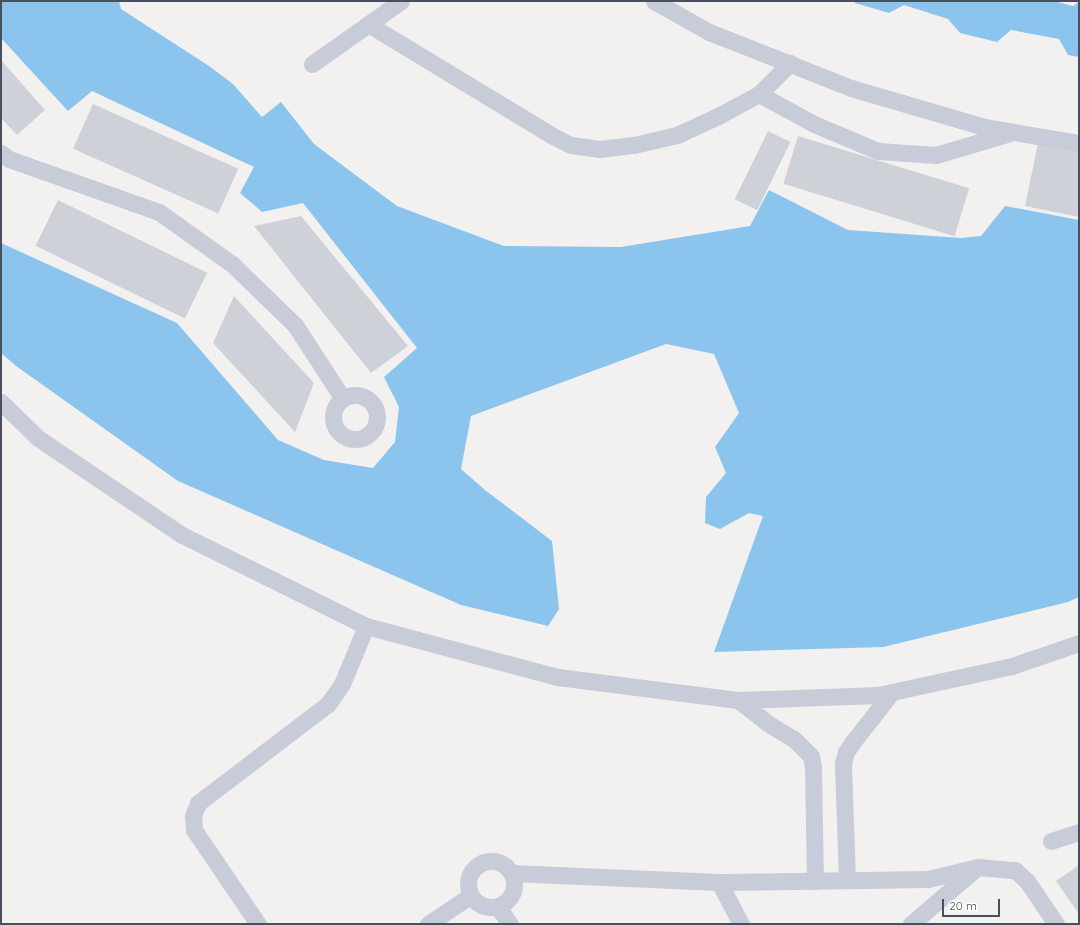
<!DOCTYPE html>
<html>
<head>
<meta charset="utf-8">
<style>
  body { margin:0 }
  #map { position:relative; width:1080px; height:925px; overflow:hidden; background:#f3f1f0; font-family:Quicksand,sans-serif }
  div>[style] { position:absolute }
  .water>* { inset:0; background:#8bc4ed }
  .building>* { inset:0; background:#cfd1d8; transform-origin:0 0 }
  .minor>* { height:17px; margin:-8.5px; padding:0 8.5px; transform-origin:8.5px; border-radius:8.5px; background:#c7ccd8 }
  .minor>.ring { margin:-8.5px; padding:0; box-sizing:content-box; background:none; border:17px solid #c7ccd8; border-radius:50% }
  span { translate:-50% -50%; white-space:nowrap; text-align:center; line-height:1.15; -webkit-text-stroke:4px #fff; paint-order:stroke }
  .frame { position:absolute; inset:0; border:2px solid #484f5e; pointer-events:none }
  .scale { position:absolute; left:942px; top:899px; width:58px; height:18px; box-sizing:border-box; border:2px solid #484f5e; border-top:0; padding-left:5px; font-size:12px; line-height:14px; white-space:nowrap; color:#484f5e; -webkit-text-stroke:3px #fff; paint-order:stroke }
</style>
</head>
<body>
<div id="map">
  <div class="water">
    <i style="clip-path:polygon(1px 1px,119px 1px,121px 9px,209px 66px,233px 84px,262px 117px,281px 102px,314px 144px,397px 206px,504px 246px,621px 247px,750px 226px,769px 190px,848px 230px,961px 238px,981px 236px,1005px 206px,1079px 220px,1079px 597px,1068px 602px,883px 647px,714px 652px,763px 516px,749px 513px,720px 529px,705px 523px,706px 497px,726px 473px,715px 447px,739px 413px,714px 354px,666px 344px,471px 416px,461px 469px,485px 490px,552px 541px,559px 609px,548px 626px,461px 605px,178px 481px,16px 366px,1px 353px,1px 243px,177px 323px,278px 440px,324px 460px,373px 468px,395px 442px,399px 407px,384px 377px,417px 348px,303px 203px,262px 212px,240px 193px,254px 167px,92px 91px,68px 111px,1px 38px)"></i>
    <i style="clip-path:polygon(855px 1px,1054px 1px,1073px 6px,1079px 2px,1079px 57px,1068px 55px,1059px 39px,1011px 30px,997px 42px,960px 33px,948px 19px,904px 5px,889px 13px,855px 3px)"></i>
  </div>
  <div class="building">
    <i style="clip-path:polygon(1px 60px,45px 110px,17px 135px,1px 118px)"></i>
    <i style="left:93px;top:104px;width:159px;height:49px;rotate:24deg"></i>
    <i style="left:768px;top:131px;width:25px;height:76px;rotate:26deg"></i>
    <i style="left:798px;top:136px;width:179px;height:50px;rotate:17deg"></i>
    <i style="clip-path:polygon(1038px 143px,1079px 151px,1079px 217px,1025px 206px)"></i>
    <i style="left:58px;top:200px;width:166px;height:51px;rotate:26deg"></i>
    <i style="clip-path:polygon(301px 216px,408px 346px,371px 373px,254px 226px)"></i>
    <i style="clip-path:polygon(234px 296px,314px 383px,295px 432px,213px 343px)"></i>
    <i style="clip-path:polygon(1079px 865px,1079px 914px,1056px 881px)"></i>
  </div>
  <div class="minor">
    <i style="left:654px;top:1px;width:63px;rotate:29.4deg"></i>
    <i style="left:709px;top:32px;width:153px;rotate:21.5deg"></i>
    <i style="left:851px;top:88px;width:139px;rotate:16.3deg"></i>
    <i style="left:984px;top:127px;width:96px;rotate:9.6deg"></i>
    <i style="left:368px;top:24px;width:214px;rotate:31.2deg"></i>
    <i style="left:551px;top:135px;width:22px;rotate:27deg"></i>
    <i style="left:571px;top:145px;width:29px;rotate:8deg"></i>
    <i style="left:600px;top:149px;width:34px;rotate:-7deg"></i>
    <i style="left:634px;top:145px;width:44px;rotate:-13.1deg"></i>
    <i style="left:677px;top:135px;width:47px;rotate:-24.9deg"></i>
    <i style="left:720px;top:115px;width:44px;rotate:-28.3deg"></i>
    <i style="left:759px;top:94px;width:44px;rotate:-45deg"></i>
    <i style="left:312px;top:64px;width:109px;rotate:-35.3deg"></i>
    <i style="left:759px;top:94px;width:63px;rotate:28.6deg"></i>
    <i style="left:814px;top:124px;width:69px;rotate:22.9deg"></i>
    <i style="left:878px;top:151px;width:58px;rotate:3.9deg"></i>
    <i style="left:936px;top:155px;width:77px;rotate:-16.6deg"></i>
    <i style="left:1px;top:153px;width:10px;rotate:37deg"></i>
    <i style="left:9px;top:159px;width:159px;rotate:19.5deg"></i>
    <i style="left:159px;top:212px;width:90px;rotate:35.5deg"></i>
    <i style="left:232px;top:264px;width:88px;rotate:44.1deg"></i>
    <i style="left:295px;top:325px;width:86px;rotate:56.9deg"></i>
    <i class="ring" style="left:333px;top:395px;width:27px;height:27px"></i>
    <i style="left:1px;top:402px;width:52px;rotate:44.2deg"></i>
    <i style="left:38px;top:438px;width:174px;rotate:34deg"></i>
    <i style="left:182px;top:535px;width:205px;rotate:26.3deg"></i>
    <i style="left:366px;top:626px;width:199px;rotate:14.9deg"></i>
    <i style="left:558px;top:677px;width:181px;rotate:7.3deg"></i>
    <i style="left:738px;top:700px;width:140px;rotate:-2deg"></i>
    <i style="left:878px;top:695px;width:137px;rotate:-12.2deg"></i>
    <i style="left:1012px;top:666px;width:71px;rotate:-18.9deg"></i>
    <i style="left:738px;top:700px;width:37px;rotate:38deg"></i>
    <i style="left:767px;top:723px;width:31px;rotate:31deg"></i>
    <i style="left:794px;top:739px;width:24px;rotate:45deg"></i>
    <i style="left:811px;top:756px;width:11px;rotate:80deg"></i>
    <i style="left:813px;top:767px;width:114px;rotate:89deg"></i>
    <i style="left:1051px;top:841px;width:29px;rotate:-18deg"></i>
    <i class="ring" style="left:468px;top:861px;width:29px;height:29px"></i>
    <i style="left:512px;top:873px;width:207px;rotate:2.5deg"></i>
    <i style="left:719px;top:882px;width:209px;rotate:-0.8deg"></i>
    <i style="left:928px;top:879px;width:51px;rotate:-13.5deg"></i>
    <i style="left:978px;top:867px;width:37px;rotate:5deg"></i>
    <i style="left:1015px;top:870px;width:16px;rotate:43deg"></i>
    <i style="left:1027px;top:881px;width:52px;rotate:56deg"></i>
    <i style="left:847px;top:880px;width:117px;rotate:-92deg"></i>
    <i style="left:843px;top:763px;width:11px;rotate:-75deg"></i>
    <i style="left:846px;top:752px;width:11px;rotate:-56deg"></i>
    <i style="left:852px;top:743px;width:65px;rotate:-51.9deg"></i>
    <i style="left:719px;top:882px;width:47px;rotate:62.4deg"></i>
    <i style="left:498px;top:907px;width:21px;rotate:55deg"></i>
    <i style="left:258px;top:924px;width:114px;rotate:-124.2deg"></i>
    <i style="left:194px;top:830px;width:14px;rotate:-94deg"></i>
    <i style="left:193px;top:816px;width:14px;rotate:-69deg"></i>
    <i style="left:198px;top:803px;width:163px;rotate:-37.3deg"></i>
    <i style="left:328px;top:704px;width:24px;rotate:-55deg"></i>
    <i style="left:342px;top:684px;width:63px;rotate:-67.5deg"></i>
    <i style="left:428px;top:924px;width:50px;rotate:-33.7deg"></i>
    <i style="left:911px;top:924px;width:83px;rotate:-40.6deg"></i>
  </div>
  <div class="frame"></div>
  <div class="scale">20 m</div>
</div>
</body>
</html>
